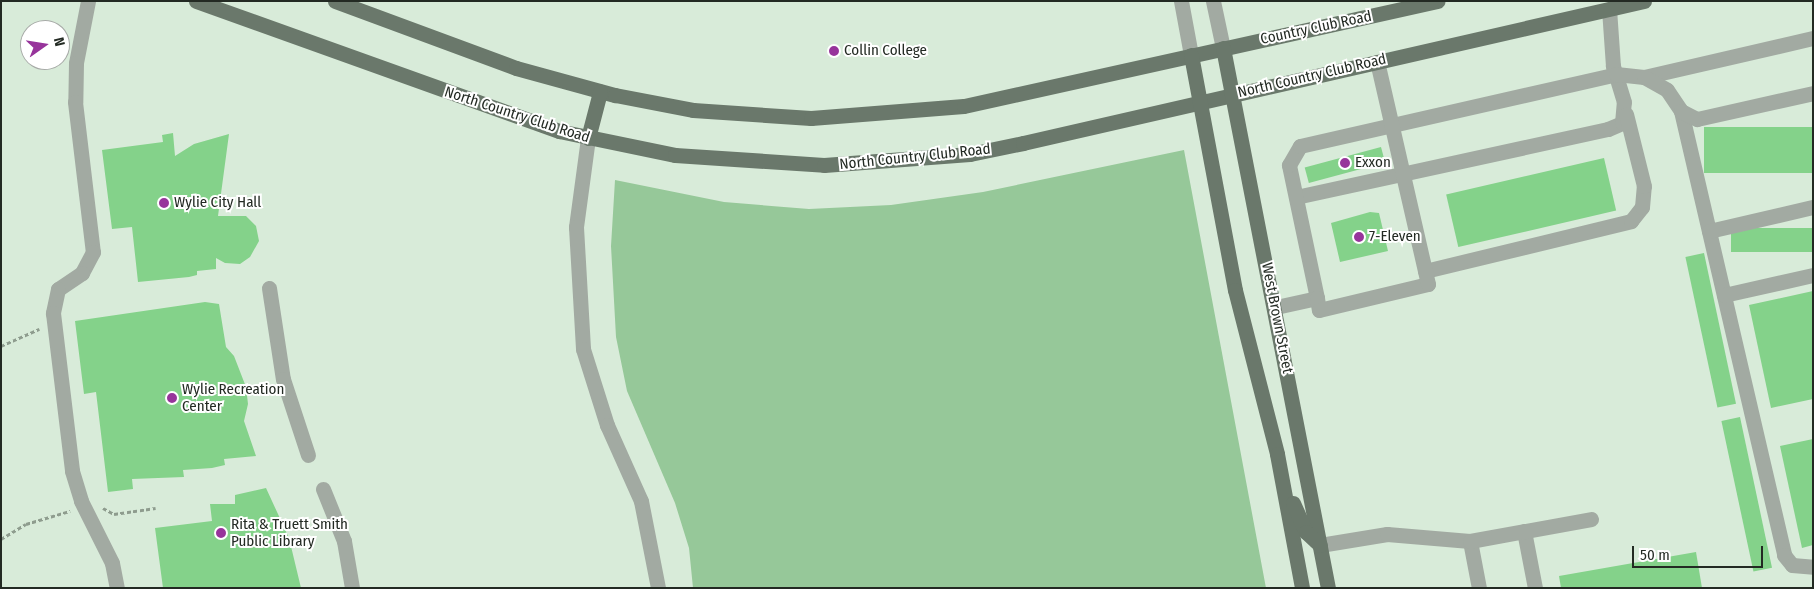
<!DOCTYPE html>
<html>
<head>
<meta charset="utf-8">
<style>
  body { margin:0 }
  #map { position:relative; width:1814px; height:589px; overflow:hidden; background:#d8ebd9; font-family:"Fira Sans Condensed",sans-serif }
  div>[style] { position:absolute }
  .green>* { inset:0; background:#96c899 }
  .building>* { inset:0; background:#84d28a; transform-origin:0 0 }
  .path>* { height:3px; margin-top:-1.5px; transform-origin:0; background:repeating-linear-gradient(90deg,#8e9c8e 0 4px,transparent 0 6.5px) }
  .minor>* { height:15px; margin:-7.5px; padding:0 7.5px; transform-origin:7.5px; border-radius:7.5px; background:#a2aaa2 }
  .major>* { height:15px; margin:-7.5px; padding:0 7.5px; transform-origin:7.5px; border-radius:7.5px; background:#6a786b }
  .dots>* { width:14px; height:14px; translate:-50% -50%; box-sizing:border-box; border:2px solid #fff; border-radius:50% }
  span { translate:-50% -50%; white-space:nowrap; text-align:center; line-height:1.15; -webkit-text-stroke:4px #fff; paint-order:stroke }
  .street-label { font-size:15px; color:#232a23 }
  .poi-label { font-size:15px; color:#232a23 }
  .left { translate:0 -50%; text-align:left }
  .frame { position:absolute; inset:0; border:2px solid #232a23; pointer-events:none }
  .north { position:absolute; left:20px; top:20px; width:50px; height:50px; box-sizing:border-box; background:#fff; border:1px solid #a7aaa7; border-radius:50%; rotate:77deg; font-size:14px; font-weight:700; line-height:20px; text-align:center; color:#232a23 }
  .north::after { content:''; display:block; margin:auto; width:18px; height:22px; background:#97349b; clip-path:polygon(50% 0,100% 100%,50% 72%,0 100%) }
  .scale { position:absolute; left:1632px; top:546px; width:131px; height:22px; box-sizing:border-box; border:2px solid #232a23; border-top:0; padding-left:6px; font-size:15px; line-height:18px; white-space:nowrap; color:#232a23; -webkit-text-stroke:4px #fff; paint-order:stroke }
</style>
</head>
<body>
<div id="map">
  <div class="green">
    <i style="clip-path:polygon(1184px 150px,1266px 588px,693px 588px,689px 548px,675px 503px,627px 391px,616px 337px,611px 246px,615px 180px,724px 202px,809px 209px,891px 205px,983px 192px)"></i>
  </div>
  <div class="building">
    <i style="left:1813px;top:127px;width:46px;height:109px;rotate:90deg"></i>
    <i style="clip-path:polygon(173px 133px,175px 156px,194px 144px,229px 134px,218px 216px,246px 216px,256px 226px,259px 241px,250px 257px,240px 264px,225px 263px,216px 258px,216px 269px,197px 271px,197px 275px,189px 277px,138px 282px,132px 227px,112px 229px,102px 150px,163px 142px,162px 135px)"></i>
    <i style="left:1381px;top:147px;width:16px;height:79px;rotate:75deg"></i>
    <i style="left:1604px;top:158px;width:54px;height:162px;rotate:77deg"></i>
    <i style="clip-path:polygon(1370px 212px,1379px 213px,1388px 251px,1340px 262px,1331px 223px)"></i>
    <i style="left:1813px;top:228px;width:24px;height:82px;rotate:90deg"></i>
    <i style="left:1704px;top:253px;width:154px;height:19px;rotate:78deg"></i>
    <i style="clip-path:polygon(1813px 291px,1813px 399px,1771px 408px,1749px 305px)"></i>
    <i style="clip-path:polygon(205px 302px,219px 304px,226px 347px,234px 356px,246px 387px,248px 404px,244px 421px,256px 456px,224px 459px,225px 465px,212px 468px,183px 470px,184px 477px,132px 479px,133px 489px,108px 492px,96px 392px,84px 394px,75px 321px)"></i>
    <i style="left:1740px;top:417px;width:154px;height:19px;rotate:78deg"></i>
    <i style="clip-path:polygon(1813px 439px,1813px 545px,1802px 548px,1780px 446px)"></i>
    <i style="clip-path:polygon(266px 488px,289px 538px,301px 588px,163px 588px,155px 528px,212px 521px,210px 504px,235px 504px,235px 495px)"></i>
    <i style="clip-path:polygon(1696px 552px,1702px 588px,1561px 588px,1559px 576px)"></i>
  </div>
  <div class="path">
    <i style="left:1px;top:346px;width:42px;rotate:-24.1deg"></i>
    <i style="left:103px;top:508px;width:13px;rotate:29deg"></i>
    <i style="left:114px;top:514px;width:42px;rotate:-8.1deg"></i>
    <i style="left:1px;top:539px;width:29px;rotate:-31deg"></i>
    <i style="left:26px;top:524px;width:46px;rotate:-16.5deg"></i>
  </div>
  <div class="minor">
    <i style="left:88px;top:1px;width:63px;rotate:101deg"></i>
    <i style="left:76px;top:63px;width:39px;rotate:91deg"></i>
    <i style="left:75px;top:102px;width:151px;rotate:83.2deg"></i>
    <i style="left:93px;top:252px;width:24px;rotate:118deg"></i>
    <i style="left:82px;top:273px;width:29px;rotate:146deg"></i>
    <i style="left:58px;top:289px;width:25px;rotate:102deg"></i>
    <i style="left:53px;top:313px;width:159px;rotate:83.1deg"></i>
    <i style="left:72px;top:471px;width:31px;rotate:73deg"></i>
    <i style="left:81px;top:501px;width:69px;rotate:63.4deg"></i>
    <i style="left:112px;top:563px;width:25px;rotate:79deg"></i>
    <i style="left:1181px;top:1px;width:55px;rotate:79.5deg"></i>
    <i style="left:1213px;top:1px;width:48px;rotate:78deg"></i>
    <i style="left:1644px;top:77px;width:173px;rotate:-13deg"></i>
    <i style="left:1681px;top:111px;width:456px;rotate:76.9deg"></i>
    <i style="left:1784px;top:555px;width:13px;rotate:51deg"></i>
    <i style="left:1792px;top:565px;width:21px;rotate:5deg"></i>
    <i style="left:588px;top:138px;width:90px;rotate:97.7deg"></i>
    <i style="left:576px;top:227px;width:122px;rotate:86.7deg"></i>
    <i style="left:583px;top:349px;width:80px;rotate:72.5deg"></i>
    <i style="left:607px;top:425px;width:83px;rotate:65.9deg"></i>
    <i style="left:641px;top:501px;width:89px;rotate:78.9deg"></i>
    <i style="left:1296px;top:197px;width:319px;rotate:-12.3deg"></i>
    <i style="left:1608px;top:129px;width:15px;rotate:-23deg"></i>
    <i style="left:1622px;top:123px;width:21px;rotate:-85deg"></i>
    <i style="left:1624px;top:102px;width:38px;rotate:-107deg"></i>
    <i style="left:1613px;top:66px;width:57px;rotate:-94deg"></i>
    <i style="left:1709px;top:231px;width:107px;rotate:-13deg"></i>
    <i style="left:1425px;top:271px;width:212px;rotate:-13.6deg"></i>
    <i style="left:1631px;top:221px;width:18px;rotate:-52deg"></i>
    <i style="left:1642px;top:207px;width:21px;rotate:-85deg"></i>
    <i style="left:1644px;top:186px;width:74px;rotate:-104deg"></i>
    <i style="left:269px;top:288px;width:92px;rotate:81.3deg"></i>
    <i style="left:283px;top:379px;width:80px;rotate:71.8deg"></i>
    <i style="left:1724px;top:295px;width:91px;rotate:-12.7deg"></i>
    <i style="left:1317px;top:298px;width:136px;rotate:-101.9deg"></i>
    <i style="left:1289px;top:165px;width:22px;rotate:-60deg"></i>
    <i style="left:1300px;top:146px;width:324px;rotate:-12.8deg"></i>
    <i style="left:1616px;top:74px;width:28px;rotate:6deg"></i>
    <i style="left:1644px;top:77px;width:26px;rotate:29deg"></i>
    <i style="left:1667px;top:90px;width:25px;rotate:56deg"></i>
    <i style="left:1681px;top:111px;width:18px;rotate:27deg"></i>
    <i style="left:1697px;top:119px;width:119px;rotate:-12.6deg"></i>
    <i style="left:1276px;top:307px;width:42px;rotate:-12.4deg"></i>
    <i style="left:1317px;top:298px;width:12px;rotate:81deg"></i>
    <i style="left:1319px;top:310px;width:112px;rotate:-13.4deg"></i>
    <i style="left:1428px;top:284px;width:228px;rotate:-102.9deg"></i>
    <i style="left:323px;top:489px;width:56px;rotate:68deg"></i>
    <i style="left:344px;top:541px;width:48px;rotate:80.3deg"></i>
    <i style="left:1524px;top:531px;width:58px;rotate:79.1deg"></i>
    <i style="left:1470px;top:541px;width:48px;rotate:79.2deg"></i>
    <i style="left:1320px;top:545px;width:68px;rotate:-9.3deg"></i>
    <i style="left:1387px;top:534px;width:83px;rotate:4.8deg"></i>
    <i style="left:1470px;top:541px;width:123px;rotate:-10.3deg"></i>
  </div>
  <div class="major">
    <i style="left:196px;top:1px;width:386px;rotate:19.7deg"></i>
    <i style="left:559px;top:131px;width:118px;rotate:11.7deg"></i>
    <i style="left:675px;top:155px;width:149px;rotate:3.8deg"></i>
    <i style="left:824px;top:165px;width:146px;rotate:-4.3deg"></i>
    <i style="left:970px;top:154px;width:54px;rotate:-11.7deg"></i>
    <i style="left:1023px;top:143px;width:637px;rotate:-12.88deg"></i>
    <i style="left:335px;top:1px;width:193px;rotate:20.3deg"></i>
    <i style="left:516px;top:68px;width:103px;rotate:15.3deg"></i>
    <i style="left:615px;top:95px;width:79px;rotate:10.9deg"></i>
    <i style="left:693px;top:110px;width:118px;rotate:3.9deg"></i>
    <i style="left:811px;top:118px;width:153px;rotate:-4.5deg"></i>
    <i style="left:964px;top:106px;width:485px;rotate:-12.5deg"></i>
    <i style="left:1223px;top:48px;width:550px;rotate:79deg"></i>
    <i style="left:1191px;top:55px;width:239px;rotate:79.4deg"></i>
    <i style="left:1235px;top:290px;width:169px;rotate:75.6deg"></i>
    <i style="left:1277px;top:454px;width:136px;rotate:79.4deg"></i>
    <i style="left:588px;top:138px;width:48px;rotate:-75.4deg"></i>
    <i style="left:1293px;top:503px;width:32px;rotate:66deg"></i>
    <i style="left:1306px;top:532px;width:19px;rotate:43deg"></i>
  </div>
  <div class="dots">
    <i style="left:834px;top:51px;background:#97349b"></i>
    <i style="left:1345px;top:163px;background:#97349b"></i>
    <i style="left:164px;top:203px;background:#97349b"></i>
    <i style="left:1359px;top:237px;background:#97349b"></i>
    <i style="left:172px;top:398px;background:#97349b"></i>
    <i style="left:221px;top:533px;background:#97349b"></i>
  </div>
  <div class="street-label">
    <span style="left:1316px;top:28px;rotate:-12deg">Country Club Road</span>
    <span style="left:1312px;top:76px;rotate:-13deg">North Country Club Road</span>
    <span style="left:517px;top:115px;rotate:18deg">North Country Club Road</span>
    <span style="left:915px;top:157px;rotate:-6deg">North Country Club Road</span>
    <span style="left:1277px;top:318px;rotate:79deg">West Brown Street</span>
  </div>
  <div class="poi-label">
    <span class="left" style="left:844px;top:51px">Collin College</span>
    <span class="left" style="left:1355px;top:163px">Exxon</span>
    <span class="left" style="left:174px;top:203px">Wylie City Hall</span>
    <span class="left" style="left:1369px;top:237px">7-Eleven</span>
    <span class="left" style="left:182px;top:398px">Wylie Recreation<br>Center</span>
    <span class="left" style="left:231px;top:533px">Rita &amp; Truett Smith<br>Public Library</span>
  </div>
  <div class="frame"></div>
  <div class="north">N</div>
  <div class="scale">50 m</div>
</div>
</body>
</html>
